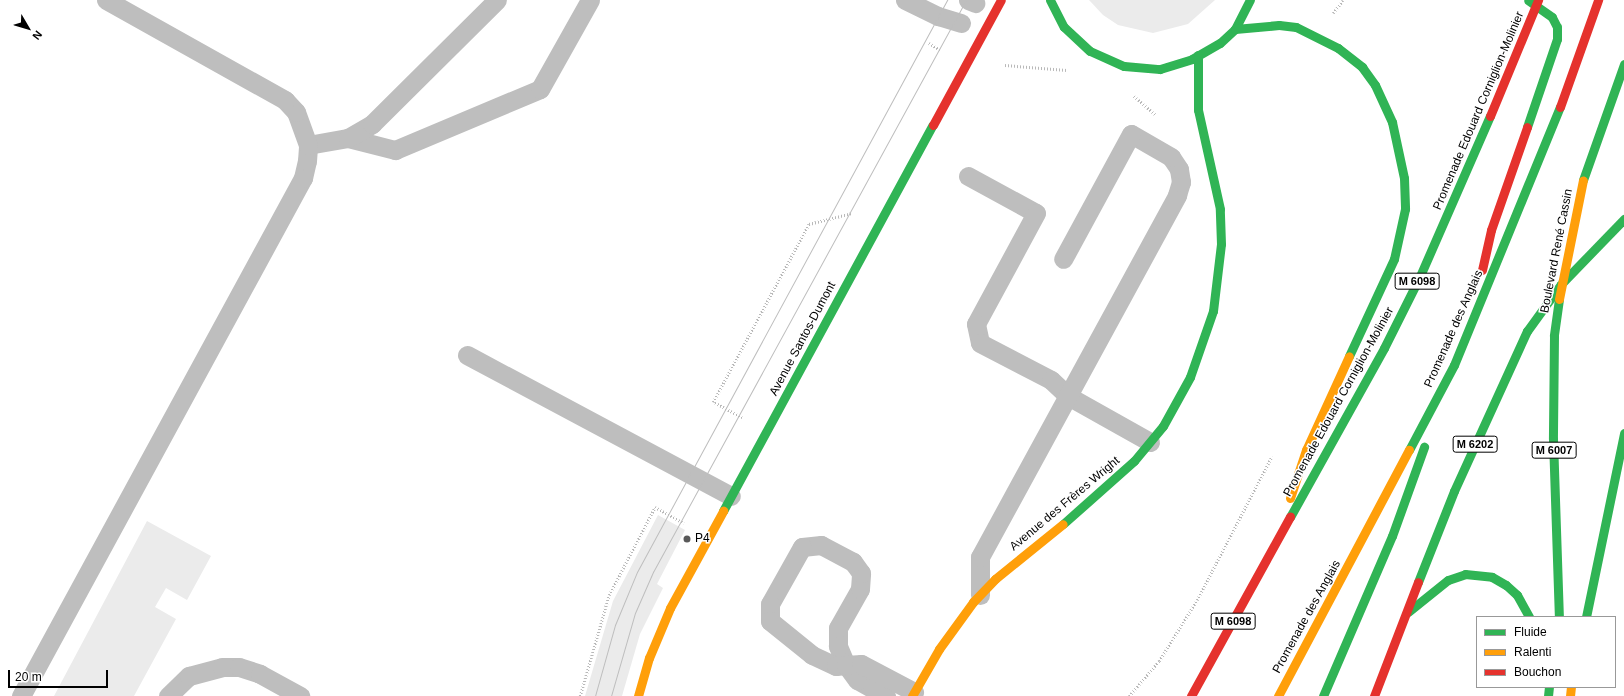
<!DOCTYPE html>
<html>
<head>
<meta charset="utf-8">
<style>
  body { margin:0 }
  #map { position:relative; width:1624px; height:696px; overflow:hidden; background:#fff; font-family:Arial,sans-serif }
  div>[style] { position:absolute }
  .green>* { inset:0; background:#ebebeb }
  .path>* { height:2.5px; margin-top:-1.25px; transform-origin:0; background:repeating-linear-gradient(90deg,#b9b9b9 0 1px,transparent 0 3px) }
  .lane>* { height:19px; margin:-9.5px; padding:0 9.5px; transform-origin:9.5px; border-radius:9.5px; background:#bebebe }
  .fast>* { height:9px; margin:-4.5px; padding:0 4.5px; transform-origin:4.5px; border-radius:4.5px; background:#30b455 }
  .slow>* { height:9px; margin:-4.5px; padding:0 4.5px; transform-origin:4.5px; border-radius:4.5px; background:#ff9f0a }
  .jam>* { height:9px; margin:-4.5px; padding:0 4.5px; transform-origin:4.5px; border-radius:4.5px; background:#e5322d }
  .tram>* { height:1px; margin:-0.5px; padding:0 0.5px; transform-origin:0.5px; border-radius:0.5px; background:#bebebe }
  .dots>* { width:11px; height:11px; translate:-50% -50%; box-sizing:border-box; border:2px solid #fff; border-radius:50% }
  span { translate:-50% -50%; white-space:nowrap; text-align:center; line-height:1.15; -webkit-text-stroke:3px #fff; paint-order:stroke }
  .shield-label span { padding:1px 3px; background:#fff; border:1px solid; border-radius:3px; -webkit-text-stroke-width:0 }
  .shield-label { font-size:11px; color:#000; font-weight:700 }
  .street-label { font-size:12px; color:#000 }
  .poi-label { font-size:12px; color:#000 }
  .left { translate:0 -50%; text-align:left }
  .legend { position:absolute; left:1476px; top:616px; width:140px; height:72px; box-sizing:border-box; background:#fff; border:1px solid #999; margin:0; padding:5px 7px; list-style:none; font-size:12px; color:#000 }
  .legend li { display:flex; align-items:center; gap:8px; height:20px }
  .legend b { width:20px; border:1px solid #999 }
  .north { position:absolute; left:8px; top:8px; width:40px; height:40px; -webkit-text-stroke:3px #fff; paint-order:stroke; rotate:128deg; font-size:11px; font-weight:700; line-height:16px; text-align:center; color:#000 }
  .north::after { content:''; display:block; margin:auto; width:14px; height:18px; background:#000; clip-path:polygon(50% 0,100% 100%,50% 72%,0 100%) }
  .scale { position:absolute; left:8px; top:670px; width:100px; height:18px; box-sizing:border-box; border:2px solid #000; border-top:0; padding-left:5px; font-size:12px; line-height:14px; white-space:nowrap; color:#000; -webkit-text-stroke:3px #fff; paint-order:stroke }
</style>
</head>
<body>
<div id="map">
  <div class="green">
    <i style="clip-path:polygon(1089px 0,1215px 0,1188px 24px,1153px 33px,1118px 25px,1103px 15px)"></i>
    <i style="clip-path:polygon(658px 515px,685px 530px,657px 584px,663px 588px,640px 634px,622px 696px,585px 696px,613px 601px)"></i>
    <i style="clip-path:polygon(147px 521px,211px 556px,187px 600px,166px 588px,155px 607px,176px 619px,134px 696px,54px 696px)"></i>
  </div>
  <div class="path">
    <i style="left:1333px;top:13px;width:16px;rotate:-52deg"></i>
    <i style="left:929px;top:43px;width:13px;rotate:32deg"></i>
    <i style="left:1005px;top:65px;width:62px;rotate:4.6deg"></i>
    <i style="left:1134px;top:96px;width:29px;rotate:41deg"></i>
    <i style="left:742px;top:418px;width:33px;rotate:-151deg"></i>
    <i style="left:713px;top:402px;width:202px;rotate:-61.7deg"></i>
    <i style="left:809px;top:224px;width:44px;rotate:-14.3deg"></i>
    <i style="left:580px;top:696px;width:105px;rotate:-74deg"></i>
    <i style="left:609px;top:595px;width:99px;rotate:-62.4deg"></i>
    <i style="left:655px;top:507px;width:33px;rotate:29deg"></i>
    <i style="left:1129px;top:696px;width:46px;rotate:-49.4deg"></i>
    <i style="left:1159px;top:661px;width:72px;rotate:-58.1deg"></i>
    <i style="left:1197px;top:600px;width:162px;rotate:-62.5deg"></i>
  </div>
  <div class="lane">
    <i style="left:905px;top:0;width:37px;rotate:26deg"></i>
    <i style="left:938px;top:16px;width:24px;rotate:17deg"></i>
    <i style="left:968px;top:0;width:8px;rotate:23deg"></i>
    <i style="left:348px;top:138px;width:49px;rotate:14.3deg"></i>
    <i style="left:395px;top:150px;width:157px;rotate:-22.8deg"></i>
    <i style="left:540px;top:89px;width:102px;rotate:-60.7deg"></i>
    <i style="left:308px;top:145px;width:41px;rotate:-9.9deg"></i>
    <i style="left:348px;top:138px;width:28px;rotate:-30deg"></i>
    <i style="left:372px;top:124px;width:176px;rotate:-44.8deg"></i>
    <i style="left:968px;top:176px;width:77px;rotate:28.6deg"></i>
    <i style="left:1036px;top:213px;width:126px;rotate:118.4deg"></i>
    <i style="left:976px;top:324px;width:19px;rotate:78deg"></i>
    <i style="left:980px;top:343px;width:80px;rotate:27.5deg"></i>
    <i style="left:1051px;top:380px;width:23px;rotate:43deg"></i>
    <i style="left:1068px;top:396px;width:94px;rotate:29.3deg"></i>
    <i style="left:467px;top:355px;width:299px;rotate:28.1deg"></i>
    <i style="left:980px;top:595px;width:38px;rotate:-90deg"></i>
    <i style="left:980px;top:557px;width:412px;rotate:-61.4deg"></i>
    <i style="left:1177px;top:195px;width:14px;rotate:-73deg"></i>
    <i style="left:1181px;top:182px;width:13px;rotate:-99deg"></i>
    <i style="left:1179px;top:169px;width:14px;rotate:-124deg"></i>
    <i style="left:1171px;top:157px;width:46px;rotate:-150.1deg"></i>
    <i style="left:1131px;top:134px;width:142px;rotate:118.5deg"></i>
    <i style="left:21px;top:696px;width:590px;rotate:-61.44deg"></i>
    <i style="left:303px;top:178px;width:17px;rotate:-77deg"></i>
    <i style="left:307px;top:161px;width:16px;rotate:-86deg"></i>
    <i style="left:308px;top:145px;width:35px;rotate:-110deg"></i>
    <i style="left:296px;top:112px;width:16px;rotate:-133deg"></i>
    <i style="left:285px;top:100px;width:205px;rotate:-150.8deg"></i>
    <i style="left:168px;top:696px;width:29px;rotate:-44deg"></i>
    <i style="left:189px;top:676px;width:34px;rotate:-15deg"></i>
    <i style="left:222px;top:667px;width:17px"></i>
    <i style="left:239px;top:667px;width:22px;rotate:18deg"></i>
    <i style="left:260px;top:674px;width:46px;rotate:28.8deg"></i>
    <i style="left:886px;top:696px;width:33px;rotate:-151deg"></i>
    <i style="left:857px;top:680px;width:19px;rotate:-126deg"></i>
    <i style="left:846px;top:665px;width:21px;rotate:-113deg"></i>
    <i style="left:838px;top:646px;width:18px;rotate:-90deg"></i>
    <i style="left:838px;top:628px;width:45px;rotate:-60.6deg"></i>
    <i style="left:860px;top:589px;width:16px;rotate:-86deg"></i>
    <i style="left:861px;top:573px;width:14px;rotate:-126deg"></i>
    <i style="left:853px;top:562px;width:36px;rotate:-152deg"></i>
    <i style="left:821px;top:545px;width:19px;rotate:174deg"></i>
    <i style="left:802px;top:547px;width:65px;rotate:119.3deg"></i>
    <i style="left:770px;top:604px;width:17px;rotate:90deg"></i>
    <i style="left:770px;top:621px;width:54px;rotate:39deg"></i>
    <i style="left:812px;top:655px;width:26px;rotate:25deg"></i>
    <i style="left:836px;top:666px;width:10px;rotate:-6deg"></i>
    <i style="left:846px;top:665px;width:15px;rotate:-4deg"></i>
    <i style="left:861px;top:664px;width:60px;rotate:27.8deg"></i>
  </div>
  <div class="fast">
    <i style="left:1050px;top:0;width:30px;rotate:63deg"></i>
    <i style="left:1064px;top:27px;width:35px;rotate:43deg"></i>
    <i style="left:1090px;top:51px;width:37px;rotate:24deg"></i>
    <i style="left:1124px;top:66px;width:36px;rotate:5deg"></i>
    <i style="left:1160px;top:69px;width:34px;rotate:-17deg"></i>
    <i style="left:1192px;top:59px;width:32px;rotate:-30deg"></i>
    <i style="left:1220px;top:43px;width:21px;rotate:-43deg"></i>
    <i style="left:1235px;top:29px;width:33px;rotate:-63deg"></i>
    <i style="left:1235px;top:29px;width:44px;rotate:-5.2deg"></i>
    <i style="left:1279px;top:25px;width:17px;rotate:7deg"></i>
    <i style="left:1296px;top:27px;width:47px;rotate:26.6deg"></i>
    <i style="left:1338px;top:48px;width:31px;rotate:38deg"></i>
    <i style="left:1362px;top:67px;width:22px;rotate:54deg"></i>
    <i style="left:1375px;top:85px;width:41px;rotate:65.3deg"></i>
    <i style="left:1392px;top:122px;width:57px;rotate:77.9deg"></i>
    <i style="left:1404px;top:178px;width:31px;rotate:88deg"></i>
    <i style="left:1405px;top:209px;width:51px;rotate:102.4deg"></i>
    <i style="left:1394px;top:259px;width:107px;rotate:114.9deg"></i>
    <i style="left:1527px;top:127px;width:93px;rotate:-71.2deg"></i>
    <i style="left:1557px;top:39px;width:12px;rotate:-90deg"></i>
    <i style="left:1557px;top:27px;width:11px;rotate:-117deg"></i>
    <i style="left:1552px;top:17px;width:29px;rotate:-145deg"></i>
    <i style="left:1583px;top:180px;width:123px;rotate:-70.5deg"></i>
    <i style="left:1559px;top:299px;width:37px;rotate:98deg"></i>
    <i style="left:1554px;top:336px;width:103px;rotate:90.6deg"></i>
    <i style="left:1553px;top:439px;width:178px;rotate:88.1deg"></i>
    <i style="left:1409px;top:450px;width:96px;rotate:-62.1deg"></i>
    <i style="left:1454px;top:365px;width:279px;rotate:-67.7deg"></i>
    <i style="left:723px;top:511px;width:439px;rotate:-61.5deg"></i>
    <i style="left:1290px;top:517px;width:193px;rotate:-60.9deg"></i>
    <i style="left:1384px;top:348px;width:80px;rotate:-63.4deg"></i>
    <i style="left:1420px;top:276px;width:175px;rotate:-66.4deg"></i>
    <i style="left:1063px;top:524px;width:95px;rotate:-41.6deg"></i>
    <i style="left:1134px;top:461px;width:45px;rotate:-50.4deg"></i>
    <i style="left:1163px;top:426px;width:56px;rotate:-61.1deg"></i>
    <i style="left:1190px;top:377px;width:70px;rotate:-70.8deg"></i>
    <i style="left:1213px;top:311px;width:67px;rotate:-83.2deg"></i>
    <i style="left:1221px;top:244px;width:35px;rotate:-92deg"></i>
    <i style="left:1220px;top:209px;width:101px;rotate:-102.5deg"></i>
    <i style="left:1198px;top:110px;width:55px;rotate:-90deg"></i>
    <i style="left:1418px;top:582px;width:98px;rotate:-68.4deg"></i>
    <i style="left:1454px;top:491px;width:176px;rotate:-65.5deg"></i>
    <i style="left:1527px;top:331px;width:58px;rotate:-54.1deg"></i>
    <i style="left:1561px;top:284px;width:91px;rotate:-45.9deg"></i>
    <i style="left:1408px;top:612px;width:51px;rotate:-38.7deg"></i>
    <i style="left:1448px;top:580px;width:18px;rotate:-19deg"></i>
    <i style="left:1465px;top:574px;width:27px;rotate:6deg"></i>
    <i style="left:1492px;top:577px;width:16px;rotate:30deg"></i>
    <i style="left:1506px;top:585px;width:15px;rotate:42deg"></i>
    <i style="left:1517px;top:595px;width:25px;rotate:61deg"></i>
    <i style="left:1586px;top:617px;width:188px;rotate:-78.3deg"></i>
    <i style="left:1323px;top:696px;width:174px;rotate:-66.7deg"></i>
    <i style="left:1392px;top:536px;width:95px;rotate:-70.2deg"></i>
    <i style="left:1548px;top:696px;width:9px;rotate:-84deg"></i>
  </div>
  <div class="slow">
    <i style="left:1559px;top:299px;width:121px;rotate:-78.6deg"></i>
    <i style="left:1290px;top:498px;width:51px;rotate:-71.6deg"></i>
    <i style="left:1306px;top:450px;width:103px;rotate:-65.4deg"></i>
    <i style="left:638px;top:696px;width:40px;rotate:-74deg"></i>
    <i style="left:649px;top:658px;width:54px;rotate:-67.2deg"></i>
    <i style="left:670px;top:608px;width:111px;rotate:-61.3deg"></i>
    <i style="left:912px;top:696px;width:54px;rotate:-60.1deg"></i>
    <i style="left:939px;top:649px;width:58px;rotate:-54.1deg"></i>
    <i style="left:973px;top:602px;width:32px;rotate:-46deg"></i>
    <i style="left:995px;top:579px;width:87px;rotate:-39deg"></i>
    <i style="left:1278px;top:696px;width:279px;rotate:-62deg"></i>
    <i style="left:1570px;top:696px;width:9px;rotate:-84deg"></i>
  </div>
  <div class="jam">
    <i style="left:1560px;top:107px;width:114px;rotate:-70.4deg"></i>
    <i style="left:1490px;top:116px;width:126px;rotate:-67.5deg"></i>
    <i style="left:933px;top:125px;width:142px;rotate:-61.5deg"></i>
    <i style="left:1482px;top:270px;width:41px;rotate:-77.3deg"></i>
    <i style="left:1491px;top:230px;width:109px;rotate:-70.7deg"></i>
    <i style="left:1191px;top:696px;width:205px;rotate:-61.1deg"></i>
    <i style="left:1374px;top:696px;width:122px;rotate:-68.9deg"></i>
  </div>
  <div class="tram">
    <i style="left:595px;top:696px;width:74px;rotate:-74.3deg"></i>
    <i style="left:615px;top:625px;width:57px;rotate:-67.5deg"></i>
    <i style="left:637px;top:572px;width:651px;rotate:-61.54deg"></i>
    <i style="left:611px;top:696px;width:86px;rotate:-73.9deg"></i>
    <i style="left:635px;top:613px;width:45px;rotate:-66.3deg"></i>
    <i style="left:653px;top:572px;width:652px;rotate:-61.31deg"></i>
  </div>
  <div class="dots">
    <i style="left:687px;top:539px;background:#595959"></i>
  </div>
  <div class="shield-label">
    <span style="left:1417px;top:281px">M 6098</span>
    <span style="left:1475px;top:444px">M 6202</span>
    <span style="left:1554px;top:450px">M 6007</span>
    <span style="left:1233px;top:621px">M 6098</span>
  </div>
  <div class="street-label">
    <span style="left:1479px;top:111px;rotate:-67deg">Promenade Edouard Corniglion-Molinier</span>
    <span style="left:1557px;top:251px;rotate:-79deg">Boulevard René Cassin</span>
    <span style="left:1454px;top:329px;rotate:-66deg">Promenade des Anglais</span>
    <span style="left:803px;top:339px;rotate:-62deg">Avenue Santos-Dumont</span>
    <span style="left:1339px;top:402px;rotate:-61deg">Promenade Edouard Corniglion-Molinier</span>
    <span style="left:1065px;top:504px;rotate:-40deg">Avenue des Frères Wright</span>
    <span style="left:1307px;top:617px;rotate:-61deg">Promenade des Anglais</span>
  </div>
  <div class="poi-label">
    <span class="left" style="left:695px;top:539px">P4</span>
  </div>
  <ul class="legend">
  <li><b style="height:5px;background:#30b455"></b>Fluide</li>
  <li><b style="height:5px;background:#ff9f0a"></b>Ralenti</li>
  <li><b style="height:5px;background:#e5322d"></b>Bouchon</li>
  </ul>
  <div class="north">N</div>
  <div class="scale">20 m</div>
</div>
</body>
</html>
